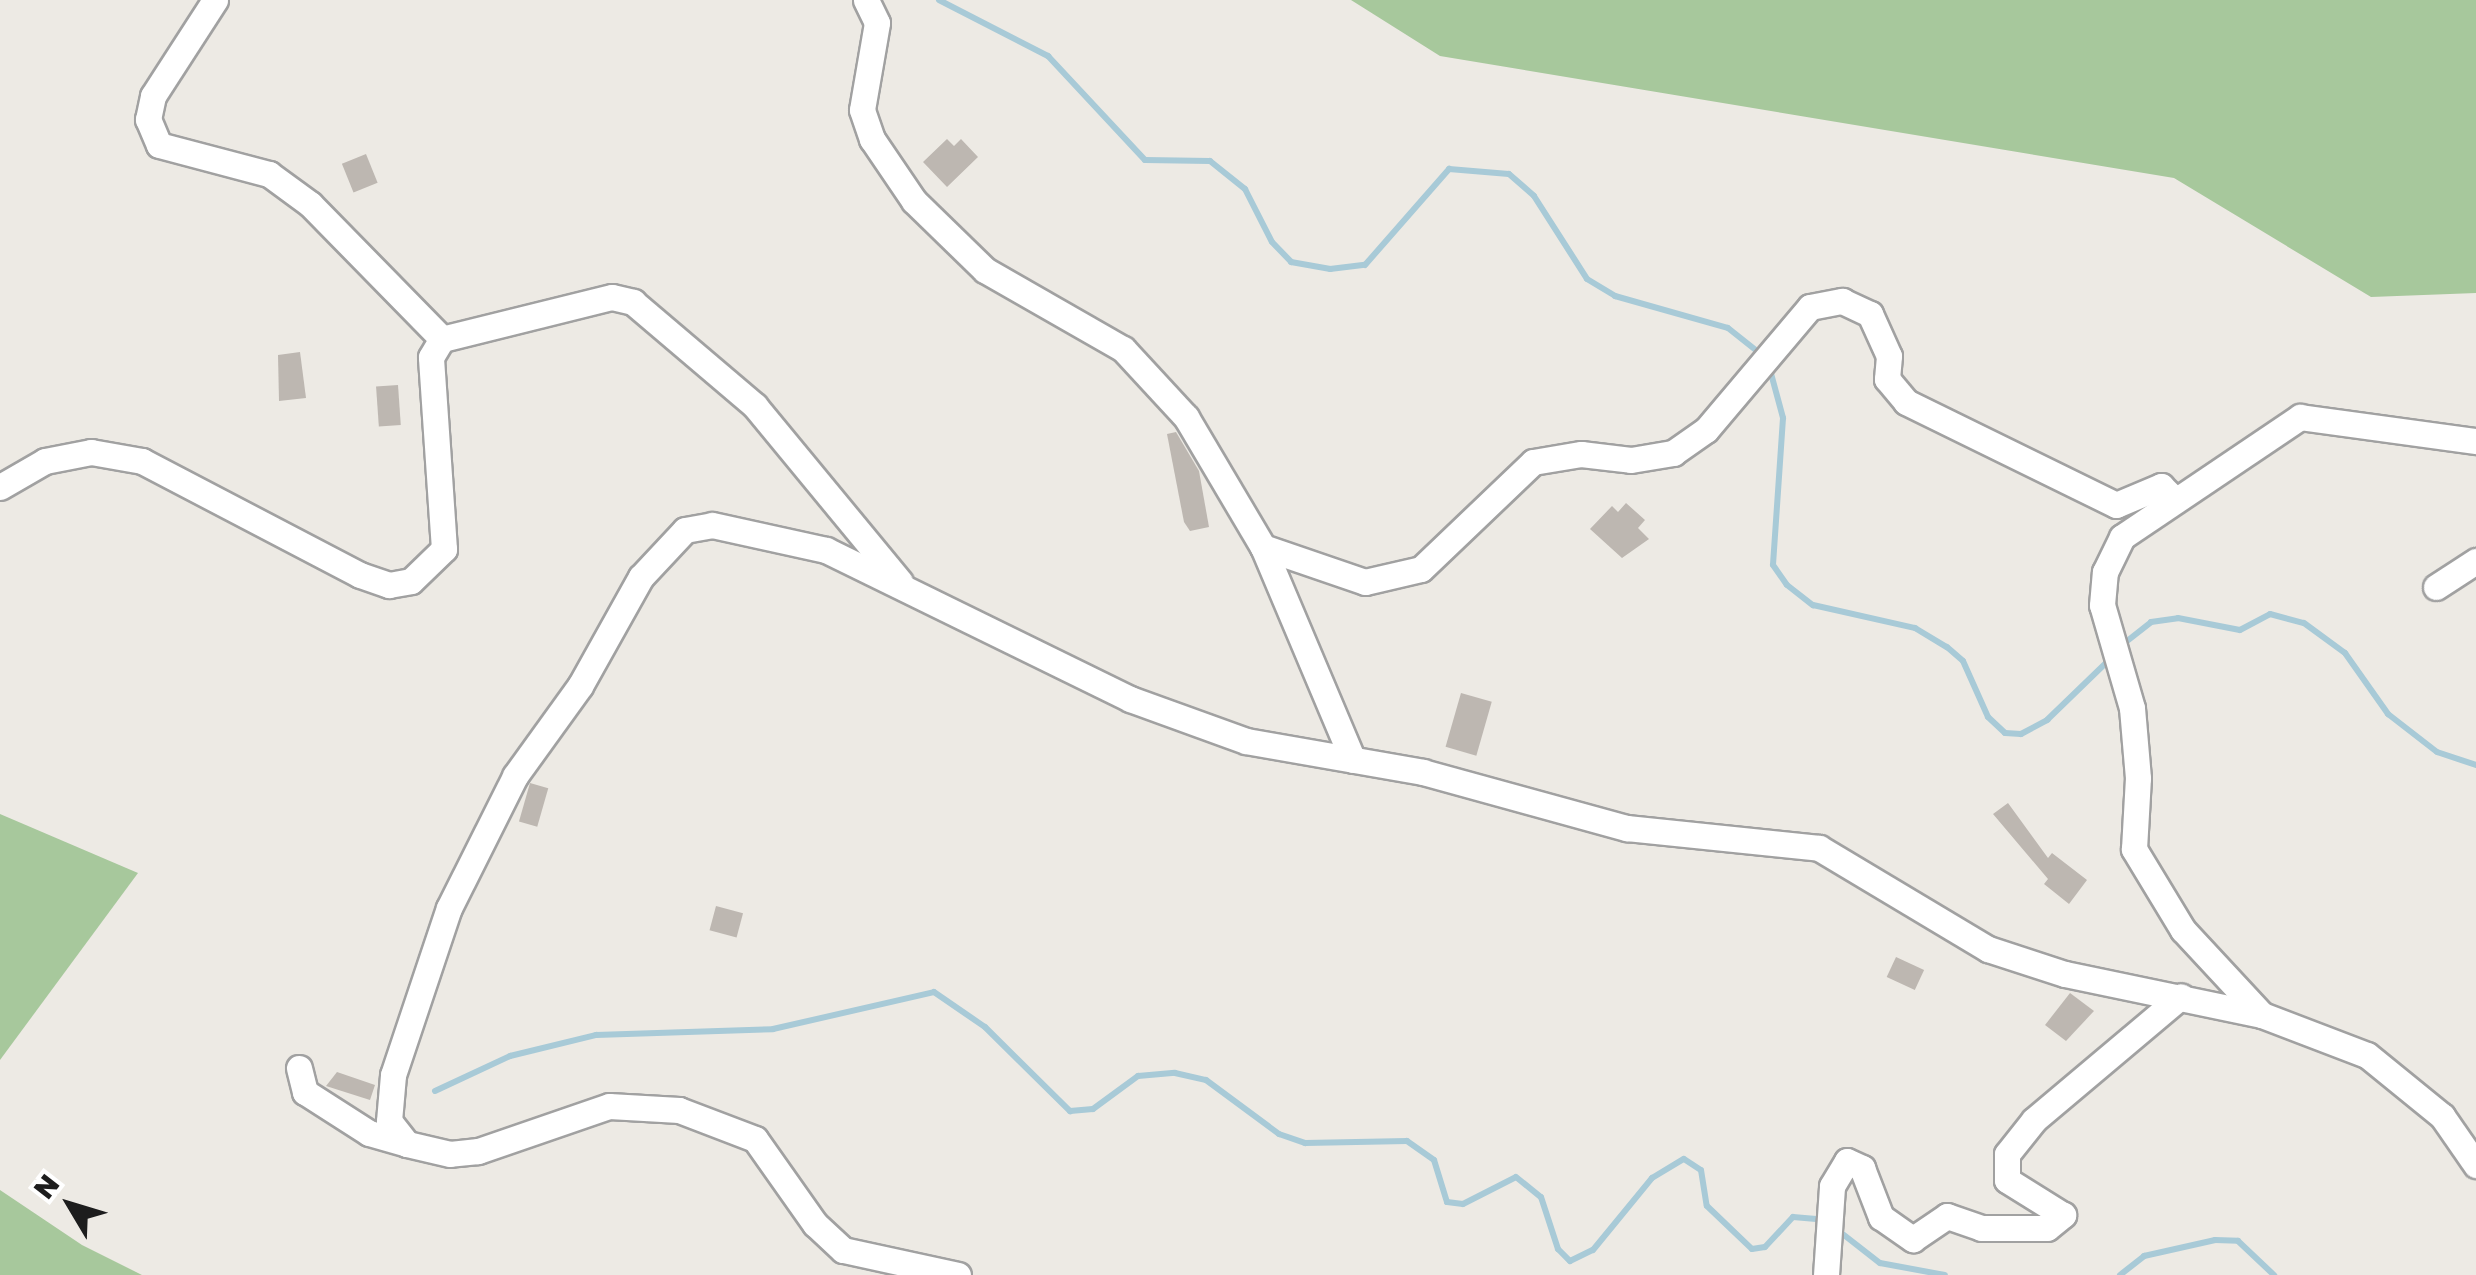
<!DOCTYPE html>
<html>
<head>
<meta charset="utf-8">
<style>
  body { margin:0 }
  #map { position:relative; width:2476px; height:1275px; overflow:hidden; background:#edeae4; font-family:"Golos Text",sans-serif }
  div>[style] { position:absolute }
  .forest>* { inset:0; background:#a7c89c }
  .stream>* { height:6px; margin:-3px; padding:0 3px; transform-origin:3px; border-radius:3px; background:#a8cad7 }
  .building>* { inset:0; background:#bdb7b1; transform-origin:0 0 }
  .roads { filter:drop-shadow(2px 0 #a1a1a1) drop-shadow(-2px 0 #a1a1a1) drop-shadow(0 2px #a1a1a1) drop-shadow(0 -2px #a1a1a1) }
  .minor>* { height:25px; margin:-12.5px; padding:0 12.5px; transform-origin:12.5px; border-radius:12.5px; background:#fff }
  span { translate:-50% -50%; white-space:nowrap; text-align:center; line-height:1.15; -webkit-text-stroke:8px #fff; paint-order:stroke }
  .north { position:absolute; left:20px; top:1155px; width:100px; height:100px; -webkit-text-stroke:8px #fff; paint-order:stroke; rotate:308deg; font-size:28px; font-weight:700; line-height:40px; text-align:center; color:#1d1d1d }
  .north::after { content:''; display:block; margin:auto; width:35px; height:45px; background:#1d1d1d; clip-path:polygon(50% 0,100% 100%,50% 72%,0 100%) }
</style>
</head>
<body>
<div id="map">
  <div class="forest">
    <i style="clip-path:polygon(1351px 0,2476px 0,2476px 293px,2371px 297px,2174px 178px,1440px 56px)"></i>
    <i style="clip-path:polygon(0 814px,138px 873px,0 1060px)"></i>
    <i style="clip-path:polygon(0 1190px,82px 1245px,142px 1275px,0 1275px)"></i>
  </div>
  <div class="stream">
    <i style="left:939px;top:0;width:123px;rotate:27.2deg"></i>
    <i style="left:1048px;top:56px;width:142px;rotate:47deg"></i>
    <i style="left:1145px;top:160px;width:65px;rotate:0.9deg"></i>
    <i style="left:1210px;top:161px;width:45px;rotate:38.7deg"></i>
    <i style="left:1245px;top:189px;width:59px;rotate:63deg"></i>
    <i style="left:1272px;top:242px;width:28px;rotate:46deg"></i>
    <i style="left:1291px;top:262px;width:40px;rotate:10deg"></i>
    <i style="left:1330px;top:269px;width:35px;rotate:-7deg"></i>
    <i style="left:1365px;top:265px;width:128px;rotate:-48.8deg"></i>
    <i style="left:1449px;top:169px;width:60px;rotate:4.8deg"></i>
    <i style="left:1509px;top:174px;width:33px;rotate:41deg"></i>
    <i style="left:1534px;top:196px;width:98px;rotate:57.4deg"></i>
    <i style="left:1587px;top:279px;width:33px;rotate:31deg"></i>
    <i style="left:1615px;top:296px;width:117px;rotate:15.8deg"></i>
    <i style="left:1728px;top:328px;width:43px;rotate:38.5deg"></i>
    <i style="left:1769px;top:366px;width:54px;rotate:74.9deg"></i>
    <i style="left:1783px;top:418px;width:147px;rotate:93.9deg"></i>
    <i style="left:1773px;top:565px;width:24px;rotate:55deg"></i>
    <i style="left:1787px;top:585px;width:33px;rotate:38deg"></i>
    <i style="left:1813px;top:605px;width:105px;rotate:12.7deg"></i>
    <i style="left:1915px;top:628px;width:37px;rotate:31deg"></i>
    <i style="left:1947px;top:647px;width:21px;rotate:41deg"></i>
    <i style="left:1963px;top:661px;width:61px;rotate:65.9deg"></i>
    <i style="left:1988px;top:717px;width:23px;rotate:43deg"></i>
    <i style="left:2005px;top:733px;width:16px;rotate:4deg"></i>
    <i style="left:2021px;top:734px;width:30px;rotate:-28deg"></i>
    <i style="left:2047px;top:720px;width:89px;rotate:-44.1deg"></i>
    <i style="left:2122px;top:645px;width:37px;rotate:-38deg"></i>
    <i style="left:2151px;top:622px;width:27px;rotate:-8deg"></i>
    <i style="left:2178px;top:618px;width:63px;rotate:11deg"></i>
    <i style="left:2240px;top:630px;width:34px;rotate:-28deg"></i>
    <i style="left:2270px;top:614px;width:35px;rotate:15deg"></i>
    <i style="left:2304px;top:623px;width:51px;rotate:36.2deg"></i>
    <i style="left:2345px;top:653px;width:75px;rotate:54.8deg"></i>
    <i style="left:2388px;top:714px;width:62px;rotate:37.8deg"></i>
    <i style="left:2437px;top:752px;width:41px;rotate:18.4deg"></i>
    <i style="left:435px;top:1091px;width:83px;rotate:-25deg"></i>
    <i style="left:510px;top:1056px;width:89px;rotate:-13.7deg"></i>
    <i style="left:596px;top:1035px;width:177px;rotate:-1.9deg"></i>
    <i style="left:773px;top:1029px;width:165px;rotate:-12.9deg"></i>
    <i style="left:934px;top:992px;width:62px;rotate:34.5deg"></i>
    <i style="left:985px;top:1027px;width:120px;rotate:44.7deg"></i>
    <i style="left:1070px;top:1111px;width:23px;rotate:-5deg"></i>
    <i style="left:1093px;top:1109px;width:56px;rotate:-36.3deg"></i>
    <i style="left:1138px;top:1076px;width:37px;rotate:-5deg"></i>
    <i style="left:1175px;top:1073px;width:32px;rotate:13deg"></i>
    <i style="left:1206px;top:1080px;width:91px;rotate:36.5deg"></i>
    <i style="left:1279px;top:1134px;width:28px;rotate:19deg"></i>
    <i style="left:1305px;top:1143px;width:102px;rotate:-1.1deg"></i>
    <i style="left:1407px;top:1141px;width:33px;rotate:35deg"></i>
    <i style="left:1434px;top:1160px;width:44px;rotate:72.8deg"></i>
    <i style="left:1447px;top:1202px;width:16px;rotate:7deg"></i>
    <i style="left:1463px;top:1204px;width:59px;rotate:-27deg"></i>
    <i style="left:1516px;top:1177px;width:32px;rotate:39deg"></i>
    <i style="left:1541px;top:1197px;width:55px;rotate:71.9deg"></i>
    <i style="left:1558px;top:1249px;width:17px;rotate:45deg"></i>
    <i style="left:1570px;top:1261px;width:25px;rotate:-26deg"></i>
    <i style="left:1593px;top:1250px;width:93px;rotate:-50.7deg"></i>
    <i style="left:1652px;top:1178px;width:37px;rotate:-31deg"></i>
    <i style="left:1684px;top:1159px;width:20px;rotate:33deg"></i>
    <i style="left:1701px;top:1170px;width:36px;rotate:81deg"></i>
    <i style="left:1707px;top:1206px;width:62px;rotate:43.7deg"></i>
    <i style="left:1752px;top:1249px;width:13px;rotate:-9deg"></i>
    <i style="left:1765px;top:1247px;width:41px;rotate:-47deg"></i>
    <i style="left:1793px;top:1217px;width:32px;rotate:5deg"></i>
    <i style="left:1835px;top:1228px;width:57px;rotate:37.9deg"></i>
    <i style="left:1880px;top:1263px;width:66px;rotate:10.5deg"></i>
    <i style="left:2120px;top:1275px;width:31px;rotate:-38deg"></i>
    <i style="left:2144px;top:1256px;width:73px;rotate:-12.7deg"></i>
    <i style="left:2215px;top:1240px;width:23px;rotate:2deg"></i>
    <i style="left:2238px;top:1241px;width:50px;rotate:43.4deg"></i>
  </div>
  <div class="building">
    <i style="clip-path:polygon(947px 139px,954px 146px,961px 139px,978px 157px,947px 187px,923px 162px)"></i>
    <i style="left:366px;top:154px;width:31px;height:26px;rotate:68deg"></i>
    <i style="clip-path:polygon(300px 352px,306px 398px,279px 401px,278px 355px)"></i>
    <i style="left:398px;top:385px;width:40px;height:22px;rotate:86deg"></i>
    <i style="clip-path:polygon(1176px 432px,1199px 471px,1209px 527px,1190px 531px,1184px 522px,1167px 434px)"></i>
    <i style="clip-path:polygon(1626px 503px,1645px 520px,1638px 528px,1649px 539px,1622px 558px,1590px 529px,1612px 506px,1618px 512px)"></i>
    <i style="left:1461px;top:693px;width:32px;height:56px;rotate:16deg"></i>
    <i style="left:530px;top:783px;width:19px;height:40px;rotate:16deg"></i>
    <i style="clip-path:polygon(2008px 803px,2048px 858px,2052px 853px,2087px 880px,2069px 904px,2044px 884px,2048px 879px,1993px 814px)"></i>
    <i style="left:716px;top:906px;width:28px;height:25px;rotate:15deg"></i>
    <i style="left:1896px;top:957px;width:31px;height:22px;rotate:25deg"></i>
    <i style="clip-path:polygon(2070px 993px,2094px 1011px,2066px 1041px,2045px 1025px)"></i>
    <i style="clip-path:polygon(337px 1072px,375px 1085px,370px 1100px,326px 1086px)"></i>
  </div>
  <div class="roads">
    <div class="minor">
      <i style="left:215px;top:0;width:114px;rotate:122.9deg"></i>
      <i style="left:153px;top:96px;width:24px;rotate:102deg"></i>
      <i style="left:148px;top:119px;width:28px;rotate:67deg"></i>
      <i style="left:159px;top:145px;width:114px;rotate:14.8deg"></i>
      <i style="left:269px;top:174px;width:51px;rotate:36.2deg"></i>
      <i style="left:310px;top:204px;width:189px;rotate:45.6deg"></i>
      <i style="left:866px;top:0;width:25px;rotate:64deg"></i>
      <i style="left:877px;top:23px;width:88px;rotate:99.8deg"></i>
      <i style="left:862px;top:110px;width:31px;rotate:71deg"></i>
      <i style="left:872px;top:139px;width:75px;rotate:55.9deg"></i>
      <i style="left:914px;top:201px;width:99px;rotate:44.2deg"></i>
      <i style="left:985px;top:270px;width:159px;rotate:29.8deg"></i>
      <i style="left:1123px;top:349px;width:93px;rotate:47.2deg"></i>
      <i style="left:1186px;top:417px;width:151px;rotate:59.4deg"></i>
      <i style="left:1263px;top:547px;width:231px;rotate:67.1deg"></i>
      <i style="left:442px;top:339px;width:175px;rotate:-13.9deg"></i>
      <i style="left:612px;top:297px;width:22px;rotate:13deg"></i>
      <i style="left:633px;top:302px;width:160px;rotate:40.4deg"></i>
      <i style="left:755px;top:406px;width:228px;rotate:50.5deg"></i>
      <i style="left:0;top:487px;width:52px;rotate:-30deg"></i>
      <i style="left:45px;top:461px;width:47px;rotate:-11.1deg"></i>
      <i style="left:91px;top:452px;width:52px;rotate:10deg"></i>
      <i style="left:142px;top:461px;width:246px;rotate:27.6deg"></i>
      <i style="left:360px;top:575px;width:31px;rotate:19deg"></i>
      <i style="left:389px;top:585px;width:22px;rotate:-10deg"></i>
      <i style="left:411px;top:581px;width:46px;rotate:-44.1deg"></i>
      <i style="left:444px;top:549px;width:192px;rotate:-93.9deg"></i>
      <i style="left:431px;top:357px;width:21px;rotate:-59deg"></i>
      <i style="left:1263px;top:547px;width:108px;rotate:18.9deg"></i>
      <i style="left:1365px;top:582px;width:57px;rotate:-13.1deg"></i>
      <i style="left:1421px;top:569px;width:155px;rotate:-43.7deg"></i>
      <i style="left:1533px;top:462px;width:49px;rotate:-9.5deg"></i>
      <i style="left:1581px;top:454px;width:50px;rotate:6.8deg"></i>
      <i style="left:1631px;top:460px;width:43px;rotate:-9.5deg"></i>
      <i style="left:1673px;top:453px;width:40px;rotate:-34.9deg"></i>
      <i style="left:1706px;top:430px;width:161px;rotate:-49.8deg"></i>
      <i style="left:1810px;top:307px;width:33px;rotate:-11deg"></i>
      <i style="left:1842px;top:301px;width:31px;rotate:25deg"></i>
      <i style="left:1870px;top:314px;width:46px;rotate:65.7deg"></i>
      <i style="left:1889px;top:356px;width:23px;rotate:95deg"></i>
      <i style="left:1887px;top:379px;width:30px;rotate:50deg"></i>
      <i style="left:1906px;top:402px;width:234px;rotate:26.1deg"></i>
      <i style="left:2116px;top:505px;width:49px;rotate:-22.9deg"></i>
      <i style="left:2161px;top:486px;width:17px;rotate:45deg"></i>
      <i style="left:2436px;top:587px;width:48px;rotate:-33deg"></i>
      <i style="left:2262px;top:1015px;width:116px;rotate:-132.9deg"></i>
      <i style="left:2183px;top:930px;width:95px;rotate:-121.2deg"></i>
      <i style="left:2134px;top:849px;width:71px;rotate:-86.8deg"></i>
      <i style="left:2138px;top:778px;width:70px;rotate:-94.9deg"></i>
      <i style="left:2132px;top:708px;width:107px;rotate:-106.2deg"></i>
      <i style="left:2102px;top:605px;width:33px;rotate:-85deg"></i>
      <i style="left:2105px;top:572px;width:39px;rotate:-64deg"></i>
      <i style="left:2122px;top:537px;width:215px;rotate:-34deg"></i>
      <i style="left:2300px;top:417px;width:178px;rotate:7.8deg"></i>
      <i style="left:299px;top:1068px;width:25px;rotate:76deg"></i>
      <i style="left:305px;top:1092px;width:76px;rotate:32.6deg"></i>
      <i style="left:369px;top:1133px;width:40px;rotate:16deg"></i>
      <i style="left:958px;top:1275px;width:118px;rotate:-167.7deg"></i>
      <i style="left:843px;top:1250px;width:38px;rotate:-137deg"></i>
      <i style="left:815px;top:1224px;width:104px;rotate:-125.2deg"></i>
      <i style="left:755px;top:1139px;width:81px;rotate:-159.1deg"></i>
      <i style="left:679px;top:1110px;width:70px;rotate:-176.7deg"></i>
      <i style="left:609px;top:1106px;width:139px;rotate:161deg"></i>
      <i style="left:478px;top:1151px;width:28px;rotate:174deg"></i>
      <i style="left:450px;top:1154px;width:44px;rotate:-166.9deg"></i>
      <i style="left:407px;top:1144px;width:29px;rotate:-128deg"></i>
      <i style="left:389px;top:1121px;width:46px;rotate:-85deg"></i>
      <i style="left:393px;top:1075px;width:176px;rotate:-71.5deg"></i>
      <i style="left:449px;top:908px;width:148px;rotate:-63.4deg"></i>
      <i style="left:515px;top:776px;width:111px;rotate:-54.2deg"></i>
      <i style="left:580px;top:686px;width:125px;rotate:-60.8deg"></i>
      <i style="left:641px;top:577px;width:64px;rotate:-46.9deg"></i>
      <i style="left:685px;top:530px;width:27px;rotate:-10deg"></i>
      <i style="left:712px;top:525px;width:117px;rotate:12.4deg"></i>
      <i style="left:826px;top:550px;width:339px;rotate:26.1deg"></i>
      <i style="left:1130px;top:699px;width:123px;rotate:19.9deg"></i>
      <i style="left:1246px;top:741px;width:180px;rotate:9.9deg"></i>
      <i style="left:1423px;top:772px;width:212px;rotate:15.4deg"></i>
      <i style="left:1627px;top:828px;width:193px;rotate:5.9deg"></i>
      <i style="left:1819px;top:848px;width:197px;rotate:30.9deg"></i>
      <i style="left:1988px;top:949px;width:81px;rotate:18deg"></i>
      <i style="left:2065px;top:974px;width:201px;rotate:11.8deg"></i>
      <i style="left:2262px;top:1015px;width:112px;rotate:20.9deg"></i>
      <i style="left:2367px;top:1055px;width:97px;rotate:39.1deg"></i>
      <i style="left:2442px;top:1116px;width:60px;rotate:55.2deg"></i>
      <i style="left:1826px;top:1275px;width:89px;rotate:-86.1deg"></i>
      <i style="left:1832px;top:1186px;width:29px;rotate:-59deg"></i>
      <i style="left:1847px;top:1161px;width:17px;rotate:25deg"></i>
      <i style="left:1862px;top:1168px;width:53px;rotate:68.8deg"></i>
      <i style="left:1881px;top:1217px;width:39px;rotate:35deg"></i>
      <i style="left:1913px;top:1239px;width:41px;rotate:-34.1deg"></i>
      <i style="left:1947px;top:1216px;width:36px;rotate:19deg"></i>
      <i style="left:1981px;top:1228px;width:66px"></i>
      <i style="left:2047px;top:1228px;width:21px;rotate:-39deg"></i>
      <i style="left:2063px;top:1215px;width:66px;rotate:-148deg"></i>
      <i style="left:2007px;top:1180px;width:26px;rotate:-90deg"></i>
      <i style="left:2007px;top:1154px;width:43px;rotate:-51.5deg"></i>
      <i style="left:2034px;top:1120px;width:192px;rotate:-40.1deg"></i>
    </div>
  </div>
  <div class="north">N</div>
</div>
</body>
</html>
